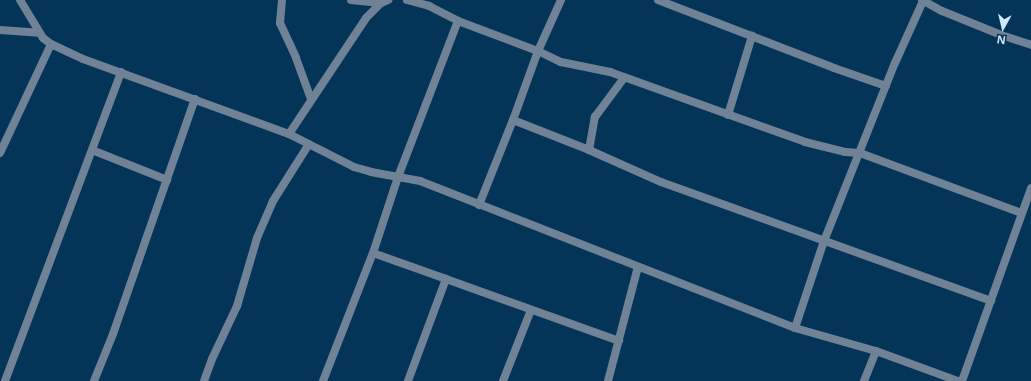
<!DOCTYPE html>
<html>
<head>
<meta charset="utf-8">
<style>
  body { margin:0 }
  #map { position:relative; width:1031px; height:381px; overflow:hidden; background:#043559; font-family:"Open Sans",sans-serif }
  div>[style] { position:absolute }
  .minor>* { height:8px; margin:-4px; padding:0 4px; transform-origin:4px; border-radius:4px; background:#708396 }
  span { translate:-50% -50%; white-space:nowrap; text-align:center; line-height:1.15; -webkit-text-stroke:4px #043559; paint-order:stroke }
  .north { position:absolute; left:983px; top:8px; width:40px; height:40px; -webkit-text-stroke:3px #043559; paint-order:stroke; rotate:188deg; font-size:11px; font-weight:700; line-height:16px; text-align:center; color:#d0e7fe }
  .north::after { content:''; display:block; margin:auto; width:14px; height:18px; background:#d0e7fe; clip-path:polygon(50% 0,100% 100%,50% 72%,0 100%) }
</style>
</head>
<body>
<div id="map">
  <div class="minor">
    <i style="left:20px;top:0;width:44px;rotate:58.8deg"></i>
    <i style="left:43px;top:38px;width:10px;rotate:37deg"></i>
    <i style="left:51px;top:44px;width:35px;rotate:25deg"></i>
    <i style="left:83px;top:59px;width:219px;rotate:20deg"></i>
    <i style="left:289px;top:134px;width:73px;rotate:26.9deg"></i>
    <i style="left:354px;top:167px;width:18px;rotate:16deg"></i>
    <i style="left:371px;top:172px;width:50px;rotate:10.4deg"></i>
    <i style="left:420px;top:181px;width:403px;rotate:21.4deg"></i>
    <i style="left:795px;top:328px;width:84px;rotate:15.9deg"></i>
    <i style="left:876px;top:351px;width:87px;rotate:20.1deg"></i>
    <i style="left:282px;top:0;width:23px;rotate:95deg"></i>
    <i style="left:280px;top:23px;width:38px;rotate:65deg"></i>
    <i style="left:296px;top:58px;width:44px;rotate:69.9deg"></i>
    <i style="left:351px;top:0;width:30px;rotate:6deg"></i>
    <i style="left:407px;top:0;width:23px;rotate:15deg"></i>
    <i style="left:429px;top:6px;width:33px;rotate:27deg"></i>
    <i style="left:458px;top:21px;width:85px;rotate:20.6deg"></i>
    <i style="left:538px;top:51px;width:25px;rotate:26deg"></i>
    <i style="left:561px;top:62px;width:50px;rotate:11.5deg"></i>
    <i style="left:610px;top:72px;width:207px;rotate:19.7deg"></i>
    <i style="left:805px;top:142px;width:41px;rotate:14deg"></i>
    <i style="left:845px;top:152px;width:15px;rotate:4deg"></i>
    <i style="left:860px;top:153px;width:172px;rotate:20.4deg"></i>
    <i style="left:658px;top:0;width:189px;rotate:21.1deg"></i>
    <i style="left:834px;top:68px;width:55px;rotate:19.1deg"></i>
    <i style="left:922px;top:0;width:23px;rotate:29deg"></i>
    <i style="left:942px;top:11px;width:64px;rotate:22.1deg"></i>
    <i style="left:1001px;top:35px;width:32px;rotate:18deg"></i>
    <i style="left:0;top:30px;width:39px;rotate:4deg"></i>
    <i style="left:728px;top:115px;width:83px;rotate:-73.1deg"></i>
    <i style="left:513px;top:120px;width:82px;rotate:21.5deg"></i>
    <i style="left:589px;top:150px;width:79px;rotate:24deg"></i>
    <i style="left:661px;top:182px;width:351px;rotate:19.8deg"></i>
    <i style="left:289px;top:134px;width:139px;rotate:-56.4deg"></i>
    <i style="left:366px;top:18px;width:21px;rotate:-45deg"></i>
    <i style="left:381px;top:3px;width:8px;rotate:-23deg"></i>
    <i style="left:92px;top:150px;width:81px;rotate:21.8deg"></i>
    <i style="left:589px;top:150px;width:34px;rotate:-80deg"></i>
    <i style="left:595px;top:117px;width:49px;rotate:-53.4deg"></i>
    <i style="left:0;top:153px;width:120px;rotate:-64.9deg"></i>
    <i style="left:479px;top:205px;width:92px;rotate:-68.2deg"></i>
    <i style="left:513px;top:120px;width:73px;rotate:-70.1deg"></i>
    <i style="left:538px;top:51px;width:56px;rotate:-65.7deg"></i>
    <i style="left:373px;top:253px;width:77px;rotate:19.6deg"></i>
    <i style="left:795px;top:328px;width:92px;rotate:-71.6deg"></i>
    <i style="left:824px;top:241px;width:192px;rotate:-68.3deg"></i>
    <i style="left:895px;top:63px;width:68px;rotate:-65.7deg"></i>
    <i style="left:5px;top:381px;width:330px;rotate:-69.4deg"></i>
    <i style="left:94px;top:381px;width:51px;rotate:-68deg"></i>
    <i style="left:113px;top:334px;width:249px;rotate:-70.8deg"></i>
    <i style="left:204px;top:381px;width:23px;rotate:-70deg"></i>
    <i style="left:212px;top:359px;width:59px;rotate:-64.7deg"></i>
    <i style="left:237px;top:306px;width:71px;rotate:-73.6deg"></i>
    <i style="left:257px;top:238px;width:40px;rotate:-66.6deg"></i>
    <i style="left:273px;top:201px;width:67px;rotate:-57.7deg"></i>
    <i style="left:323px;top:381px;width:137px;rotate:-68.7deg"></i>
    <i style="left:373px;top:253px;width:80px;rotate:-71.8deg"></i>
    <i style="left:398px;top:177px;width:167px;rotate:-69deg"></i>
    <i style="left:408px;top:381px;width:109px;rotate:-69.6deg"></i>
    <i style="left:446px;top:279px;width:184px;rotate:19.7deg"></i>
    <i style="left:503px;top:381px;width:76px;rotate:-68.5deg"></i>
    <i style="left:608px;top:381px;width:118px;rotate:-75.3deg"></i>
    <i style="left:864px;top:381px;width:32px;rotate:-68deg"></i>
    <i style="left:962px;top:381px;width:205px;rotate:-70.3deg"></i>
  </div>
  <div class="north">N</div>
</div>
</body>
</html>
